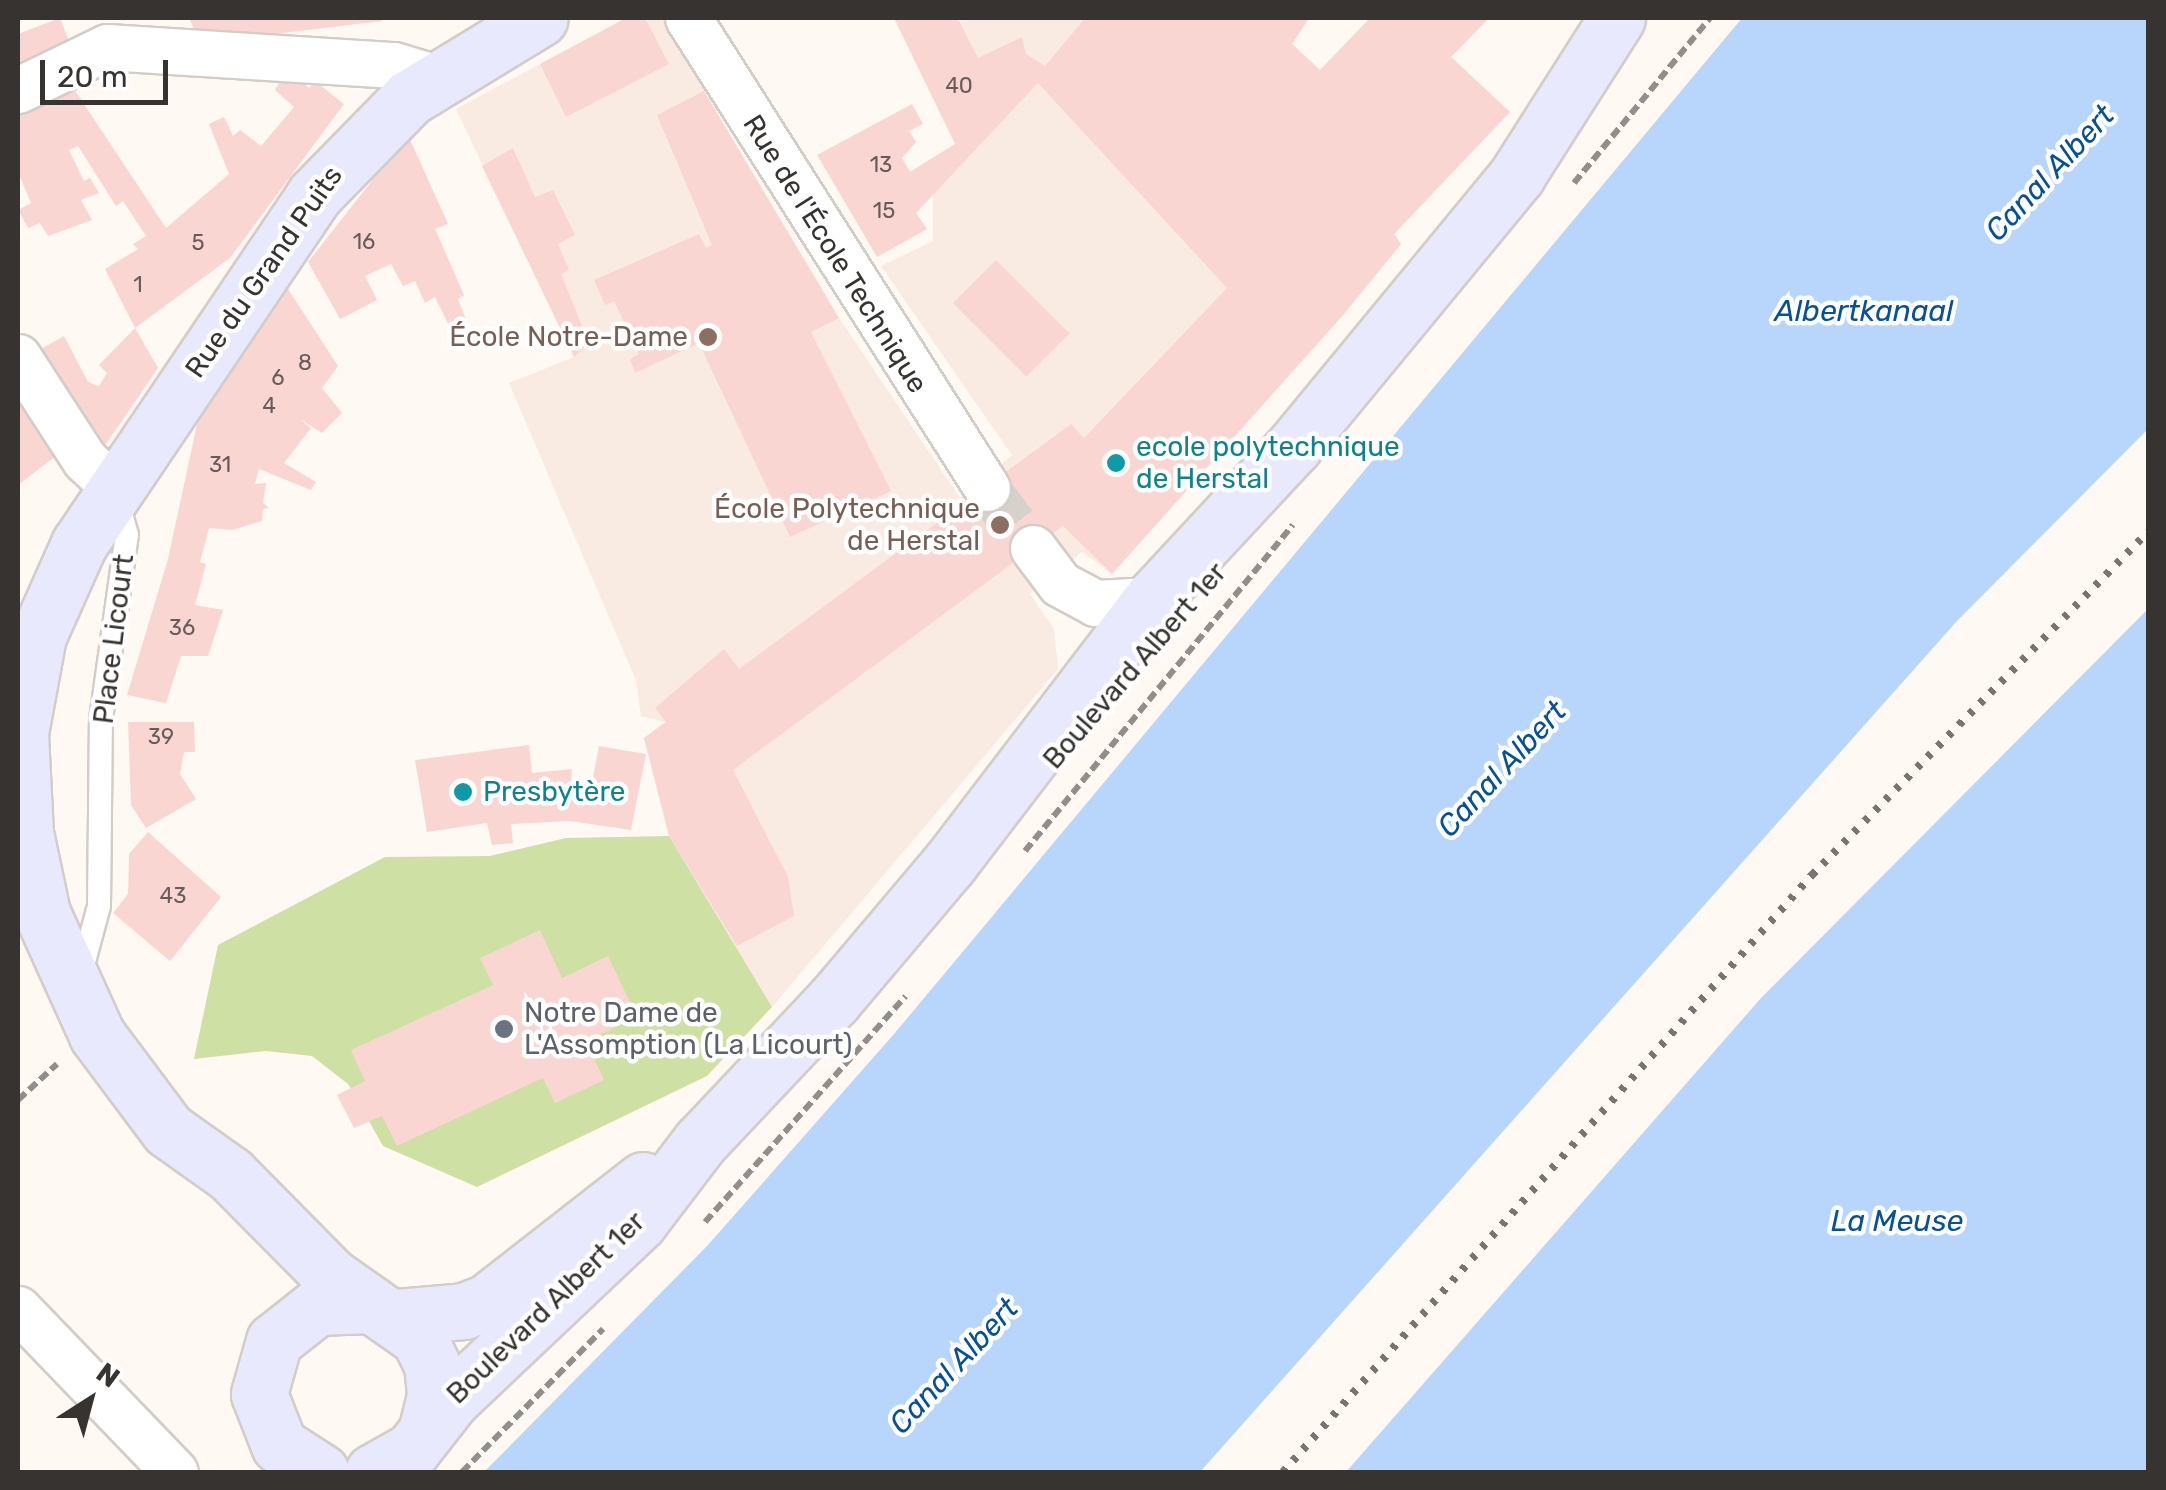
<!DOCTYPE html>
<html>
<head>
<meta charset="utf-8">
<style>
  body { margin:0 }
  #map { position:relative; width:2166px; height:1490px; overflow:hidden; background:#fff8f3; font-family:Rubik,sans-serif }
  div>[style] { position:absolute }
  .built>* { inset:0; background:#f9ebe1 }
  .green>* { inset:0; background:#cee0a3 }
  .water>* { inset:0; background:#b8d6fb }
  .building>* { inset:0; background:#fad6d2; transform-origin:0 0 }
  .street-tunnel>* { height:45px; margin-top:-22.5px; transform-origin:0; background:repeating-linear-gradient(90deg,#d7d1cc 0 45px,transparent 0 67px) }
  .path>* { height:6px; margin-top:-3px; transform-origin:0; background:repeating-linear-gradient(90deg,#938e8b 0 10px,transparent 0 15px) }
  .roads { filter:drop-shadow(2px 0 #d3cdc8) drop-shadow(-2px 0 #d3cdc8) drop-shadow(0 2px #d3cdc8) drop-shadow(0 -2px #d3cdc8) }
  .lane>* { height:22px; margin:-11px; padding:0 11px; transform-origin:11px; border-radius:11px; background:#fff }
  .street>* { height:45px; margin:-22.5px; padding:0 22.5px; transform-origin:22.5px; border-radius:22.5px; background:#fff }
  .secondary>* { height:55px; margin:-27.5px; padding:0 27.5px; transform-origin:27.5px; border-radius:27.5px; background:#e9e9fd }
  .rail>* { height:8px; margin-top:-4px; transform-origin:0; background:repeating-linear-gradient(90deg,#797471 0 5px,transparent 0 15px) }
  .dots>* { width:28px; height:28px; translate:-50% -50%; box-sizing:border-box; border:5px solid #fff; border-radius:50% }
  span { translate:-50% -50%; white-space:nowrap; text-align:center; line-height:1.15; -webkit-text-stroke:9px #fff; paint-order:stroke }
  .number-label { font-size:22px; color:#675c59 }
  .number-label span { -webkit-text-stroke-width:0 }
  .street-label { font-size:28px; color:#363331 }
  .education-label { font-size:28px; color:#785e54 }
  .right { translate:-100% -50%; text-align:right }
  .culture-label { font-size:28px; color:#0d838f }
  .left { translate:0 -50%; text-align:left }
  .worship-label { font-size:28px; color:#5b616d }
  .water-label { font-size:30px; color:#065197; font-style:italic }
  .frame { position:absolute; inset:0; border:20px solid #363331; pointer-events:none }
  .north { position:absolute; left:40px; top:1350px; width:100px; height:100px; -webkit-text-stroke:8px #fff; paint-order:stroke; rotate:36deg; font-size:28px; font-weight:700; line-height:40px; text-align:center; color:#363331 }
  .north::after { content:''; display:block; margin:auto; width:35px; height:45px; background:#363331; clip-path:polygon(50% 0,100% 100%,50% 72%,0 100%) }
  .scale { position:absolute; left:40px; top:60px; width:128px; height:45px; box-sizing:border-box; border:5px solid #363331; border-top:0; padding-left:12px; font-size:30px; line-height:35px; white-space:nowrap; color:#363331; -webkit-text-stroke:8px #fff; paint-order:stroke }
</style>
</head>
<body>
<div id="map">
  <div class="built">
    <i style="clip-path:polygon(626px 18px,667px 18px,714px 110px,839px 318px,960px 498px,1012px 455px,881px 266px,933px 241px,933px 194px,918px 167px,1004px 114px,959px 18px,1309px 18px,1292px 44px,1320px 70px,1370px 18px,1489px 18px,1451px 57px,1510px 112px,1394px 233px,1401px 244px,1343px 315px,1112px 574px,1082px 552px,1030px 594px,1054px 629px,1058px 669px,772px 1007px,669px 836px,644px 738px,665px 722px,641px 716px,636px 680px,509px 383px,574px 357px,456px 109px)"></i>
  </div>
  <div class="green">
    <i style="clip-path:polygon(669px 836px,772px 1007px,707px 1076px,477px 1187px,383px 1146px,348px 1084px,312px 1056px,266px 1051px,194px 1059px,218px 945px,385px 857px,490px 856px,566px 838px)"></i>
  </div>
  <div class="water">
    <i style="clip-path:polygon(1742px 18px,2148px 18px,2148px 429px,1957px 621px,1200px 1472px,484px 1472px,707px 1246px,894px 1034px)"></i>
    <i style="clip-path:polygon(2148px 609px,2148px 1472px,1346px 1472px,1761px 998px)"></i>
  </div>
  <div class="building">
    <i style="clip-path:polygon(60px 18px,69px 41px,18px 68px,18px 34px)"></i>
    <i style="clip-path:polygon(189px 18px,380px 18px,382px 21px,274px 34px,195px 31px)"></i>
    <i style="clip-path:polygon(626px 18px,645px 18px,669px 64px,566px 117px,540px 64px)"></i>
    <i style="clip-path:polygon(894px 18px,958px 18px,978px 58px,1022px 37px,1026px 54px,1045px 66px,1085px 18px,1309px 18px,1292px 44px,1320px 70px,1370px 18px,1489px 18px,1451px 57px,1510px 112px,1394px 234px,1401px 244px,1343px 315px,1112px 574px,1063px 526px,733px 770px,788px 877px,794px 916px,737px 946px,669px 836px,644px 738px,666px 722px,655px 708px,724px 649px,739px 669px,1071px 424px,1084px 438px,1227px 288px,1038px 83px,916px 213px,927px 229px,877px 257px,817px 155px,912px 104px,923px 124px,909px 131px,916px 142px,902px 158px,910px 172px,955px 144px)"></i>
    <i style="clip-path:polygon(301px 81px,309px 88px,315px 81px,344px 104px,230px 258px,135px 328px,105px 269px,138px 249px,133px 244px,146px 236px,123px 201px,116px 206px,78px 146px,69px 150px,84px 181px,90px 178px,99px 193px,81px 200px,92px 220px,48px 236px,40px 223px,28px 228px,18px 210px,31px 203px,18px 172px,18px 107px,72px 86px,166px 228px,229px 174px,209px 124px,224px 117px,233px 136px,240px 130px,261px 146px,294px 107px,275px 90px,279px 83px)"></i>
    <i style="clip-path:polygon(704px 91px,839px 318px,811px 332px,891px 491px,790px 537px,699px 343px,635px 373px,630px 359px,639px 354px,614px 301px,605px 305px,594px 280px,699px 234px,706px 248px,712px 245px,657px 115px)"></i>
    <i style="clip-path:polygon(408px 135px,448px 224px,435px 229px,464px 295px,458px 299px,470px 330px,454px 336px,435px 297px,425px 303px,415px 281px,403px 286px,391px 264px,365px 276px,377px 300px,340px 319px,308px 262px)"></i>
    <i style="clip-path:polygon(513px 148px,535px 197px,553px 190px,575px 235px,558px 244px,569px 270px,561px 274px,589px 343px,574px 357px,482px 166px)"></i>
    <i style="left:996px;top:260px;width:104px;height:61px;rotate:45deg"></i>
    <i style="clip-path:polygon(288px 289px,338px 366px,322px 388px,342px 413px,322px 433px,300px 419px,311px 428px,284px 463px,316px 482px,311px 490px,259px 469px,255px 484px,266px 483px,263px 503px,269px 508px,263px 509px,262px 521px,232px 530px,209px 528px,200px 562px,206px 564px,195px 605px,223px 610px,208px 656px,181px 656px,166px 703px,127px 695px,168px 559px,199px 415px)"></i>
    <i style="clip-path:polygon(135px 328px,158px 368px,104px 447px,75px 419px,41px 349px,64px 336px,88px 382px,99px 386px,107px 373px,99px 365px)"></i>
    <i style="clip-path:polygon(33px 396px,65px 449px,18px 485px,18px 406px)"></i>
    <i style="clip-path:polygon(128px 722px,194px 722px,195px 752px,184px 752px,180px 774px,196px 799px,146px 828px,131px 805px)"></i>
    <i style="clip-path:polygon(529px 745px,532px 773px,572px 769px,571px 785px,591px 788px,599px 746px,646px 754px,631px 830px,570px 821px,511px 824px,513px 843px,492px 845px,487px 823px,427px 832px,415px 760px)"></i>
    <i style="clip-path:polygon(148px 832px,221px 897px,170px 961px,113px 913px,128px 894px,129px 854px)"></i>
    <i style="clip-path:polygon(540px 930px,562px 978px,608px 956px,637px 1017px,586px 1041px,604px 1080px,555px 1103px,543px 1078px,397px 1146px,382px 1116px,354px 1128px,337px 1095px,365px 1081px,351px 1050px,493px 985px,480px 958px)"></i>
  </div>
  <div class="street-tunnel">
    <i style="left:987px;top:488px;width:76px;rotate:52.5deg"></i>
  </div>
  <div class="path">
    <i style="left:1574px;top:183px;width:214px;rotate:-50.5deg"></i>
    <i style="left:1025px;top:851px;width:422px;rotate:-50.6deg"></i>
    <i style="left:18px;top:1100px;width:53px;rotate:-42.7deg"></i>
    <i style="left:705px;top:1222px;width:302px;rotate:-48.4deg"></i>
    <i style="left:462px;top:1472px;width:201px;rotate:-45.4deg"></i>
  </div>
  <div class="roads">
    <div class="lane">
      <i style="left:80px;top:976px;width:73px;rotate:-74.8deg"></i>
      <i style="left:99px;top:906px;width:187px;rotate:-89.4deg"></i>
      <i style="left:101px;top:719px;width:186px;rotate:-82deg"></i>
      <i style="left:127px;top:535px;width:37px;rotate:-106deg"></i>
    </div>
    <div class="street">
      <i style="left:688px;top:18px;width:557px;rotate:57.54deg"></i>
      <i style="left:18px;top:90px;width:99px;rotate:-25.8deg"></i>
      <i style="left:107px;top:47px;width:288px;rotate:3.6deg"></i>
      <i style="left:394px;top:65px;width:45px;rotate:16.8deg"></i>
      <i style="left:18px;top:357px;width:123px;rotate:57deg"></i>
      <i style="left:85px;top:460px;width:41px;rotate:43deg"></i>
      <i style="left:1033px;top:548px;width:45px;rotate:53.1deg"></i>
      <i style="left:1060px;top:584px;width:40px;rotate:28deg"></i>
      <i style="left:1095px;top:603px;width:56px;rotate:-3.1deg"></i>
      <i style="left:18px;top:1309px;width:226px;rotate:46.1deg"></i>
    </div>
    <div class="secondary">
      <i style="left:372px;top:1305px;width:50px;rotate:-144.7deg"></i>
      <i style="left:331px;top:1276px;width:144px;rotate:-134.7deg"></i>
      <i style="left:230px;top:1174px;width:76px;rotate:-144.6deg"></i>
      <i style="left:168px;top:1130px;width:119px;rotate:-126.8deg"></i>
      <i style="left:97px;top:1035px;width:134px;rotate:-114.3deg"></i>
      <i style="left:42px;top:913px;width:82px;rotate:-102deg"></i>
      <i style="left:25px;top:833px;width:100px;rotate:-92.9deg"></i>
      <i style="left:20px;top:733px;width:99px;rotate:-79.5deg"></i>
      <i style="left:38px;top:636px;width:101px;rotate:-66deg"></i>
      <i style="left:79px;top:544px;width:421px;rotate:-56deg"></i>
      <i style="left:314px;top:195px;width:136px;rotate:-45.6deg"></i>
      <i style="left:409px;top:98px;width:153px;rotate:-31.4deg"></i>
      <i style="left:397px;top:1317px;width:67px;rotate:-5.1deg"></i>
      <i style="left:464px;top:1311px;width:25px;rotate:-21deg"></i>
      <i style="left:487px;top:1302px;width:198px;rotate:-38deg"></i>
      <i style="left:321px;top:1472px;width:50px;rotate:-147.3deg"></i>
      <i style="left:279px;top:1445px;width:55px;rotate:-111.4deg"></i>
      <i style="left:259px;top:1394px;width:55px;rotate:-74.2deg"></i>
      <i style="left:274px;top:1341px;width:55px;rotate:-38.3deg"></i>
      <i style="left:317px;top:1307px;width:55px;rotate:-2.1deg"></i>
      <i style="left:372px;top:1305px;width:57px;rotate:35.1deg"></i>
      <i style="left:419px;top:1338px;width:30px;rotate:64deg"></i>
      <i style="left:432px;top:1365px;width:31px;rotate:84deg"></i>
      <i style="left:435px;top:1396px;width:30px;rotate:104deg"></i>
      <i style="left:373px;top:1472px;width:45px;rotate:-29.4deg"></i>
      <i style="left:412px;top:1450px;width:65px;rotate:-51.9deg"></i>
      <i style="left:452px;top:1399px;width:257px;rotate:-43.4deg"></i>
      <i style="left:639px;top:1222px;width:101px;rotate:-52.7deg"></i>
      <i style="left:700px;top:1142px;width:195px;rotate:-46.7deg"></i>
      <i style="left:834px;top:1000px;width:178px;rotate:-49.8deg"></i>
      <i style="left:949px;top:864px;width:332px;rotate:-52.6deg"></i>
      <i style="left:1151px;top:600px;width:210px;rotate:-47.1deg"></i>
      <i style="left:1294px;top:446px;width:351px;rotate:-50.5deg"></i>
      <i style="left:1517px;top:175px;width:186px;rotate:-57.5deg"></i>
    </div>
  </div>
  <div class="rail">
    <i style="left:1283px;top:1472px;width:798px;rotate:-48.46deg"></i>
    <i style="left:1812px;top:875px;width:480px;rotate:-45.6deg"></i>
  </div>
  <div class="dots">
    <i style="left:708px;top:337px;background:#8d6e63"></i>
    <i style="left:1116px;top:463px;background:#0f9aa8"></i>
    <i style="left:1000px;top:525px;background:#8d6e63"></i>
    <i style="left:463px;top:792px;background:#0f9aa8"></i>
    <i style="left:504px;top:1029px;background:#6b7280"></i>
  </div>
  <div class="number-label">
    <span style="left:959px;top:86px">40</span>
    <span style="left:881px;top:165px">13</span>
    <span style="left:884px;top:211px">15</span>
    <span style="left:364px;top:242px">16</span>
    <span style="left:198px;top:243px">5</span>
    <span style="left:138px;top:285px">1</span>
    <span style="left:305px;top:363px">8</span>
    <span style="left:278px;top:378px">6</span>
    <span style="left:269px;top:406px">4</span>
    <span style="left:220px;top:465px">31</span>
    <span style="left:182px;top:628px">36</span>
    <span style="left:161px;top:737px">39</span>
    <span style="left:173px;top:896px">43</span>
  </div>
  <div class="street-label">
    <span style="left:835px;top:254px;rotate:58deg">Rue de l'École Technique</span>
    <span style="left:264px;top:272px;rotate:-55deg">Rue du Grand Puits</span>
    <span style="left:114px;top:639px;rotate:-83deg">Place Licourt</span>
    <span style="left:1135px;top:666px;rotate:-49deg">Boulevard Albert 1er</span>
    <span style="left:546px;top:1308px;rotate:-44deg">Boulevard Albert 1er</span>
  </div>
  <div class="education-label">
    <span class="right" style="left:688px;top:337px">École Notre-Dame</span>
    <span class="right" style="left:980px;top:525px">École Polytechnique<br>de Herstal</span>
  </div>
  <div class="culture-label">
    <span class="left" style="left:1136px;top:463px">ecole polytechnique<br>de Herstal</span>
    <span class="left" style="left:483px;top:792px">Presbytère</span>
  </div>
  <div class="worship-label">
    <span class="left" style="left:524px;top:1029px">Notre Dame de<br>L'Assomption (La Licourt)</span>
  </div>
  <div class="water-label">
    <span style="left:2050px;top:173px;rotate:-47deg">Canal Albert</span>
    <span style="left:1864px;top:311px">Albertkanaal</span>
    <span style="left:1502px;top:769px;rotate:-47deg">Canal Albert</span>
    <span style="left:1897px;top:1221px">La Meuse</span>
    <span style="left:954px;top:1366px;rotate:-47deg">Canal Albert</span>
  </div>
  <div class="frame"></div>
  <div class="north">N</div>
  <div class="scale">20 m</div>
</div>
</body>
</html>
